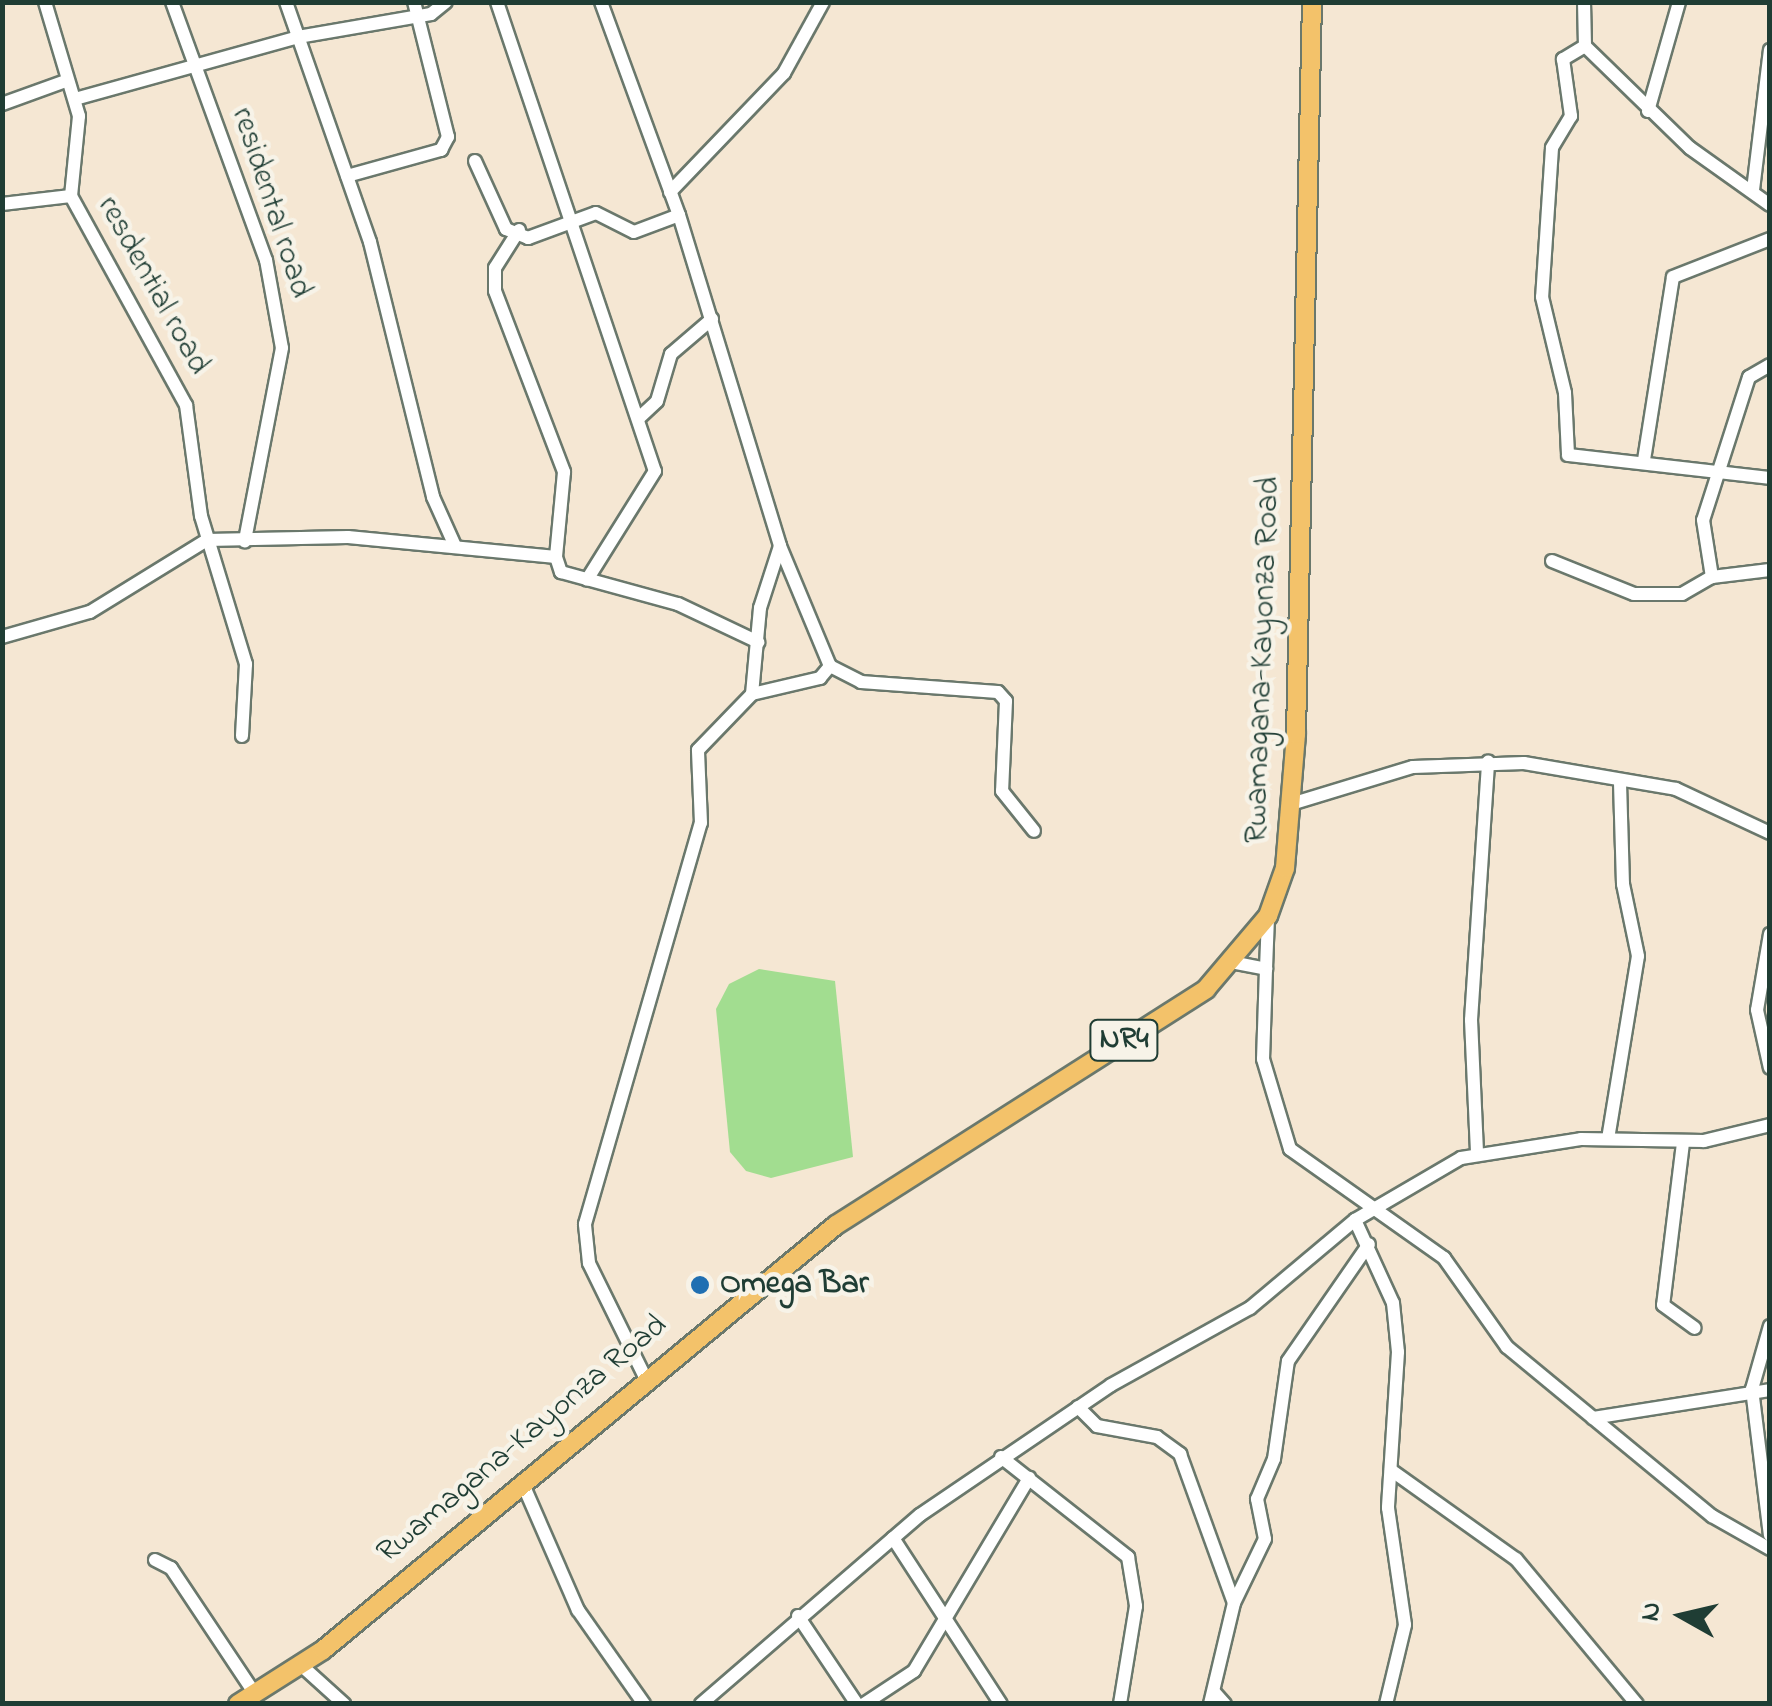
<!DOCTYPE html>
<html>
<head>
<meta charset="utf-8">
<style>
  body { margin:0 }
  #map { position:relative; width:1772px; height:1706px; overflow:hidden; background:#f5e7d3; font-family:"Indie Flower",sans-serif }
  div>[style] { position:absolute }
  .green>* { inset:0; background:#a2dd90 }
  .roads { filter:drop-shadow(2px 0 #6a786c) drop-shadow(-2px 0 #6a786c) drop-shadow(0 2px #6a786c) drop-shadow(0 -2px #6a786c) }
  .minor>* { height:12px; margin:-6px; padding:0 6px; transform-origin:6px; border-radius:6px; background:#fff }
  .highway>* { height:18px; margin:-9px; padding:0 9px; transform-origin:9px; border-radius:9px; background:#f3c26a }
  .dots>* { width:28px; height:28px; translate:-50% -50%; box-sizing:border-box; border:5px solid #f7f3e8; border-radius:50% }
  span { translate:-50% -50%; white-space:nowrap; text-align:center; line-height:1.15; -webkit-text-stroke:9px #f7f3e8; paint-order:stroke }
  .shield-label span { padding:2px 8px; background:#f7f3e8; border:2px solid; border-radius:8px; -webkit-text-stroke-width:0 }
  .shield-label { font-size:30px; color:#1f3d34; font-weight:700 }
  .street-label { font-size:32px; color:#1f3d34 }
  .poi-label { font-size:32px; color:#1f3d34; font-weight:700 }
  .left { translate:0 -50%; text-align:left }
  .frame { position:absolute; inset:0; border:5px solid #1f3d34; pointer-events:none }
  .north { position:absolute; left:1632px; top:1566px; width:100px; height:100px; -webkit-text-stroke:8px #f7f3e8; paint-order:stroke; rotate:278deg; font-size:28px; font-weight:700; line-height:40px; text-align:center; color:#1f3d34 }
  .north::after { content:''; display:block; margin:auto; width:35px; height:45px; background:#1f3d34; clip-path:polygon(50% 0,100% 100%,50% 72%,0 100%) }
</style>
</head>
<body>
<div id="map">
  <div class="green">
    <i style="clip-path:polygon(759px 969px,835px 981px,853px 1157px,771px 1178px,746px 1171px,730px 1152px,716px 1009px,729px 984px)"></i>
  </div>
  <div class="roads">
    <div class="minor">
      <i style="left:45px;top:2px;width:119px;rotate:73.4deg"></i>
      <i style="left:79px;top:116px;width:80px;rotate:95.7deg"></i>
      <i style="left:71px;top:196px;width:239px;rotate:61.2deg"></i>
      <i style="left:186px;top:405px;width:112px;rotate:82.3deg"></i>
      <i style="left:201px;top:516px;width:155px;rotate:73.1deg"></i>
      <i style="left:246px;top:664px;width:72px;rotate:93.2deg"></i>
      <i style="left:172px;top:2px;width:275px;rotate:70deg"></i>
      <i style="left:266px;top:260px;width:89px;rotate:79.7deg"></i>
      <i style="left:282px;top:348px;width:197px;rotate:100.9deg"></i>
      <i style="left:286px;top:2px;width:254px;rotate:70.7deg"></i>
      <i style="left:370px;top:242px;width:263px;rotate:76.1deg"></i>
      <i style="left:433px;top:497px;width:54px;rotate:65.8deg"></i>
      <i style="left:497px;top:2px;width:495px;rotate:71.4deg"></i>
      <i style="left:655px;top:471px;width:128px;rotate:122deg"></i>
      <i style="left:601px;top:2px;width:227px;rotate:69.9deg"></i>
      <i style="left:679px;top:215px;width:346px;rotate:73deg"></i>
      <i style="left:780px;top:546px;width:65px;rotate:107.9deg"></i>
      <i style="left:760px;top:608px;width:86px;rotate:95.3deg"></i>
      <i style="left:1584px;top:2px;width:44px;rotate:88.7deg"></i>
      <i style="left:1585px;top:46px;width:146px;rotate:44.2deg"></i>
      <i style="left:1690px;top:148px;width:98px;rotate:35.5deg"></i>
      <i style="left:1585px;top:46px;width:26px;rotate:149deg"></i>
      <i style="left:1563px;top:59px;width:58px;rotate:82deg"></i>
      <i style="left:1571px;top:116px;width:37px;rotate:121deg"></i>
      <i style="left:1552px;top:148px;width:149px;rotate:93.8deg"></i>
      <i style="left:1542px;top:297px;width:99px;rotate:76.5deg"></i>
      <i style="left:1565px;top:393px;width:62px;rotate:87.2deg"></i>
      <i style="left:1568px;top:455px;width:203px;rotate:6.5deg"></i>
      <i style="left:75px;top:99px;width:231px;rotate:-15.5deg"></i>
      <i style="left:298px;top:37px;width:135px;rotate:-9.8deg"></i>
      <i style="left:431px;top:14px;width:19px;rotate:-39deg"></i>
      <i style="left:2px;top:104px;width:68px;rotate:-19.8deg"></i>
      <i style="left:1648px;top:111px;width:113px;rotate:-74.1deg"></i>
      <i style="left:475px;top:161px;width:75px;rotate:65.5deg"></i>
      <i style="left:506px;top:229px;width:24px;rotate:22deg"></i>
      <i style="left:528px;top:238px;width:72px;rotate:-20.2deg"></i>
      <i style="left:596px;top:213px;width:42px;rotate:26.6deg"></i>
      <i style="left:634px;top:232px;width:48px;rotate:-20.7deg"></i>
      <i style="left:347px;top:176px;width:98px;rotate:-15.5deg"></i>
      <i style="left:441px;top:150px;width:15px;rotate:-62deg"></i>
      <i style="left:448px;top:137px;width:139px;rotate:-104.1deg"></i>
      <i style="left:1753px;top:190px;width:141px;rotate:-83.1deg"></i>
      <i style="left:670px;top:192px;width:165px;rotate:-46.2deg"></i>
      <i style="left:784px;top:73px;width:81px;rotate:-61.2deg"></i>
      <i style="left:2px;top:204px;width:69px;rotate:-6.6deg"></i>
      <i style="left:519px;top:230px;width:45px;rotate:122.3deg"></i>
      <i style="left:495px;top:268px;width:23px;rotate:90deg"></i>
      <i style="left:495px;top:291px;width:194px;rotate:69.1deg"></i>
      <i style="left:564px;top:472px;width:85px;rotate:95.4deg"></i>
      <i style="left:1770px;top:365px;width:24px;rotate:150deg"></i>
      <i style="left:1749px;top:377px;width:150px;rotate:107.8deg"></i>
      <i style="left:1703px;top:520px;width:58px;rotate:81deg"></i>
      <i style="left:1712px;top:577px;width:58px;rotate:-6.9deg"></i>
      <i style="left:640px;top:417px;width:23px;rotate:-43deg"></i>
      <i style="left:657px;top:401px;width:49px;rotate:-73.4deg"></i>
      <i style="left:671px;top:354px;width:54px;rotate:-40.5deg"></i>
      <i style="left:1644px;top:460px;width:185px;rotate:-81deg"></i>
      <i style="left:1673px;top:277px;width:104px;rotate:-21.4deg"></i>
      <i style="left:780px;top:546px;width:130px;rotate:67.4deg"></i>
      <i style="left:1552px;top:561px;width:88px;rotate:21.9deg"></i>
      <i style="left:1634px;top:594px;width:48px"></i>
      <i style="left:1682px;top:594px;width:34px;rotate:-30deg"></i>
      <i style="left:2px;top:637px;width:91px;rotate:-15.9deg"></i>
      <i style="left:90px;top:612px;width:137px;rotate:-31.6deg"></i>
      <i style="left:207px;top:540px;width:141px;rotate:-1.2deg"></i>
      <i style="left:348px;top:537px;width:209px;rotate:5.5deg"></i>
      <i style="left:556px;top:557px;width:16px;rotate:72deg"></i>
      <i style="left:561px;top:572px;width:121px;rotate:15.3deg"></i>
      <i style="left:678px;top:604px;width:89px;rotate:25.4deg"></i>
      <i style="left:1291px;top:804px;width:127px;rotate:-16.9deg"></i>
      <i style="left:1413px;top:767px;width:111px;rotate:-2.1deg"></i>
      <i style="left:1524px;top:763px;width:154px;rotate:9.7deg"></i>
      <i style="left:1676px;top:789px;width:104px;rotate:25.1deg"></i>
      <i style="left:1770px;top:934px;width:77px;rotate:99.7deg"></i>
      <i style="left:1757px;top:1010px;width:59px;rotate:77.4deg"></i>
      <i style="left:1231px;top:962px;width:36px;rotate:11deg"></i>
      <i style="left:1266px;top:969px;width:90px;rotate:91.9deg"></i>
      <i style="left:1263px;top:1059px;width:94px;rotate:73.3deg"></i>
      <i style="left:1290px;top:1149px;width:189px;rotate:35.3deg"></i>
      <i style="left:1444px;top:1258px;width:109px;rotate:54.7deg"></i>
      <i style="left:1507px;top:1347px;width:266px;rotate:39.5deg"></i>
      <i style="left:1712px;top:1516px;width:67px;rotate:29.6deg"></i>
      <i style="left:1266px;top:969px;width:53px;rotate:-87.8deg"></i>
      <i style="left:1608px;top:1139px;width:185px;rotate:-80.7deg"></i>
      <i style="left:1638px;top:956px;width:74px;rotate:-101.8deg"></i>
      <i style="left:1623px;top:884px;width:103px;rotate:-91.7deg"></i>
      <i style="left:1683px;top:1143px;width:163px;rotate:97deg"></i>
      <i style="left:1663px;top:1305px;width:39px;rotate:36deg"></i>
      <i style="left:1477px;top:1152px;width:132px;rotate:-92.6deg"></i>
      <i style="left:1471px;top:1020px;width:259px;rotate:-86.2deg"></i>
      <i style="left:1355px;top:1220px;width:91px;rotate:65.4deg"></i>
      <i style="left:1393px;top:1303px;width:49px;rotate:84.2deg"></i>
      <i style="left:1398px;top:1352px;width:156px;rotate:93.7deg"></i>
      <i style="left:1388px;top:1508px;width:118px;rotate:81.7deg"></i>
      <i style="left:1405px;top:1625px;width:81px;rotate:103.5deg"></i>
      <i style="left:1770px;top:1326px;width:66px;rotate:105.9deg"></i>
      <i style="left:1752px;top:1389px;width:147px;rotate:83deg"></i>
      <i style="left:644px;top:1375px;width:125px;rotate:-116.2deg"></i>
      <i style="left:589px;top:1263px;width:39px;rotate:-96deg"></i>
      <i style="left:585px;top:1224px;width:417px;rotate:-73.9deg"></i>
      <i style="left:701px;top:823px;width:73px;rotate:-92.4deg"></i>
      <i style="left:698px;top:750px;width:78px;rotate:-46deg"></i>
      <i style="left:752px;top:694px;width:70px;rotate:-13.2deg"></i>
      <i style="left:820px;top:678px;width:16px;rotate:-50deg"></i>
      <i style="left:830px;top:666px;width:35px;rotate:27deg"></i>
      <i style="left:861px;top:682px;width:137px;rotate:4.2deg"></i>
      <i style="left:998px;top:692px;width:12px;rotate:48deg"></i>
      <i style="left:1006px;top:701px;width:90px;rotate:92.5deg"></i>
      <i style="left:1002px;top:791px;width:51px;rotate:51.3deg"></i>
      <i style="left:1078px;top:1407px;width:27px;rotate:45deg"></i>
      <i style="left:1097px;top:1426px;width:61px;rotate:10.4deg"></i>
      <i style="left:1157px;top:1437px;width:29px;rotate:36deg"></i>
      <i style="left:1180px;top:1454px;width:158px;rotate:70.1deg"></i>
      <i style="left:1234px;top:1603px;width:104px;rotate:103.4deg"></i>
      <i style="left:1593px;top:1418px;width:179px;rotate:-9deg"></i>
      <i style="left:1001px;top:1457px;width:162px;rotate:38.2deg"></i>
      <i style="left:1128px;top:1557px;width:50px;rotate:80.7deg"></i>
      <i style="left:1136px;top:1606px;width:99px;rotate:99.3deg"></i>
      <i style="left:1391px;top:1470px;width:153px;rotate:35.5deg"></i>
      <i style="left:1516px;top:1559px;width:189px;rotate:50.2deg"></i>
      <i style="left:522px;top:1482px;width:140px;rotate:66.4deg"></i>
      <i style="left:578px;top:1610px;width:115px;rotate:54.9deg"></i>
      <i style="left:893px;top:1538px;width:198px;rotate:57deg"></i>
      <i style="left:155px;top:1560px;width:18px;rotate:27deg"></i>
      <i style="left:171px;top:1568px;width:151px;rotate:56.3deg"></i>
      <i style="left:1234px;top:1603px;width:71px;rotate:-64.2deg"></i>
      <i style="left:1265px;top:1539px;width:41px;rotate:-101.3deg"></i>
      <i style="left:1257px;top:1499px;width:43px;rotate:-67deg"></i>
      <i style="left:1274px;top:1459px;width:99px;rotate:-81.9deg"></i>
      <i style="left:1288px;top:1361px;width:142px;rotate:-55.3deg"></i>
      <i style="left:798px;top:1616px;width:106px;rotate:56.2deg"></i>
      <i style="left:302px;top:1666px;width:57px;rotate:42.1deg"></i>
      <i style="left:1215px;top:1693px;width:15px;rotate:48deg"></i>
      <i style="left:701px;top:1704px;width:289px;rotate:-40.8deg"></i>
      <i style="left:920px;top:1515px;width:231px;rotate:-34.2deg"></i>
      <i style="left:1111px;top:1385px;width:159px;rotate:-29deg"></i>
      <i style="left:1250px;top:1308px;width:137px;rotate:-40deg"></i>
      <i style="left:1355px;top:1220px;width:123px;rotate:-30.3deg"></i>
      <i style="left:1461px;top:1158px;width:121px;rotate:-9deg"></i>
      <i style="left:1581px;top:1139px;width:123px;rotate:0.9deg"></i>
      <i style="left:1704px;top:1141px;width:68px;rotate:-13.6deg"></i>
      <i style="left:864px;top:1704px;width:60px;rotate:-33.4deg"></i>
      <i style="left:914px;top:1671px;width:225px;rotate:-59.2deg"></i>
    </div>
    <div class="highway">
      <i style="left:238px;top:1704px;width:101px;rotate:-32.4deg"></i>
      <i style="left:323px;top:1650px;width:666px;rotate:-39.64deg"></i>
      <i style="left:836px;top:1225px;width:439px;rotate:-32.5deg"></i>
      <i style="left:1206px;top:989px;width:96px;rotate:-49.7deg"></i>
      <i style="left:1268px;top:916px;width:51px;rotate:-70.5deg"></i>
      <i style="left:1285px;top:868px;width:134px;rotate:-85.3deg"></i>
      <i style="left:1296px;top:734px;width:732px;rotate:-88.75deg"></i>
    </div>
  </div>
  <div class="dots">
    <i style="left:700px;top:1285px;background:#1f6fb2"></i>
  </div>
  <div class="shield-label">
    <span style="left:1124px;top:1040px">NR4</span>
  </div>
  <div class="street-label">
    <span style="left:270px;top:203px;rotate:72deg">residental road</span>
    <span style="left:152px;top:286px;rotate:61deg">resdential road</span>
    <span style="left:1264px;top:660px;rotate:-88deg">Rwamagana-Kayonza Road</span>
    <span style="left:523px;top:1440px;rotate:-40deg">Rwamagana-Kayonza Road</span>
  </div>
  <div class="poi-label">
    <span class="left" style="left:720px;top:1285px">Omega Bar</span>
  </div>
  <div class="frame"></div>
  <div class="north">N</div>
</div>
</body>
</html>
